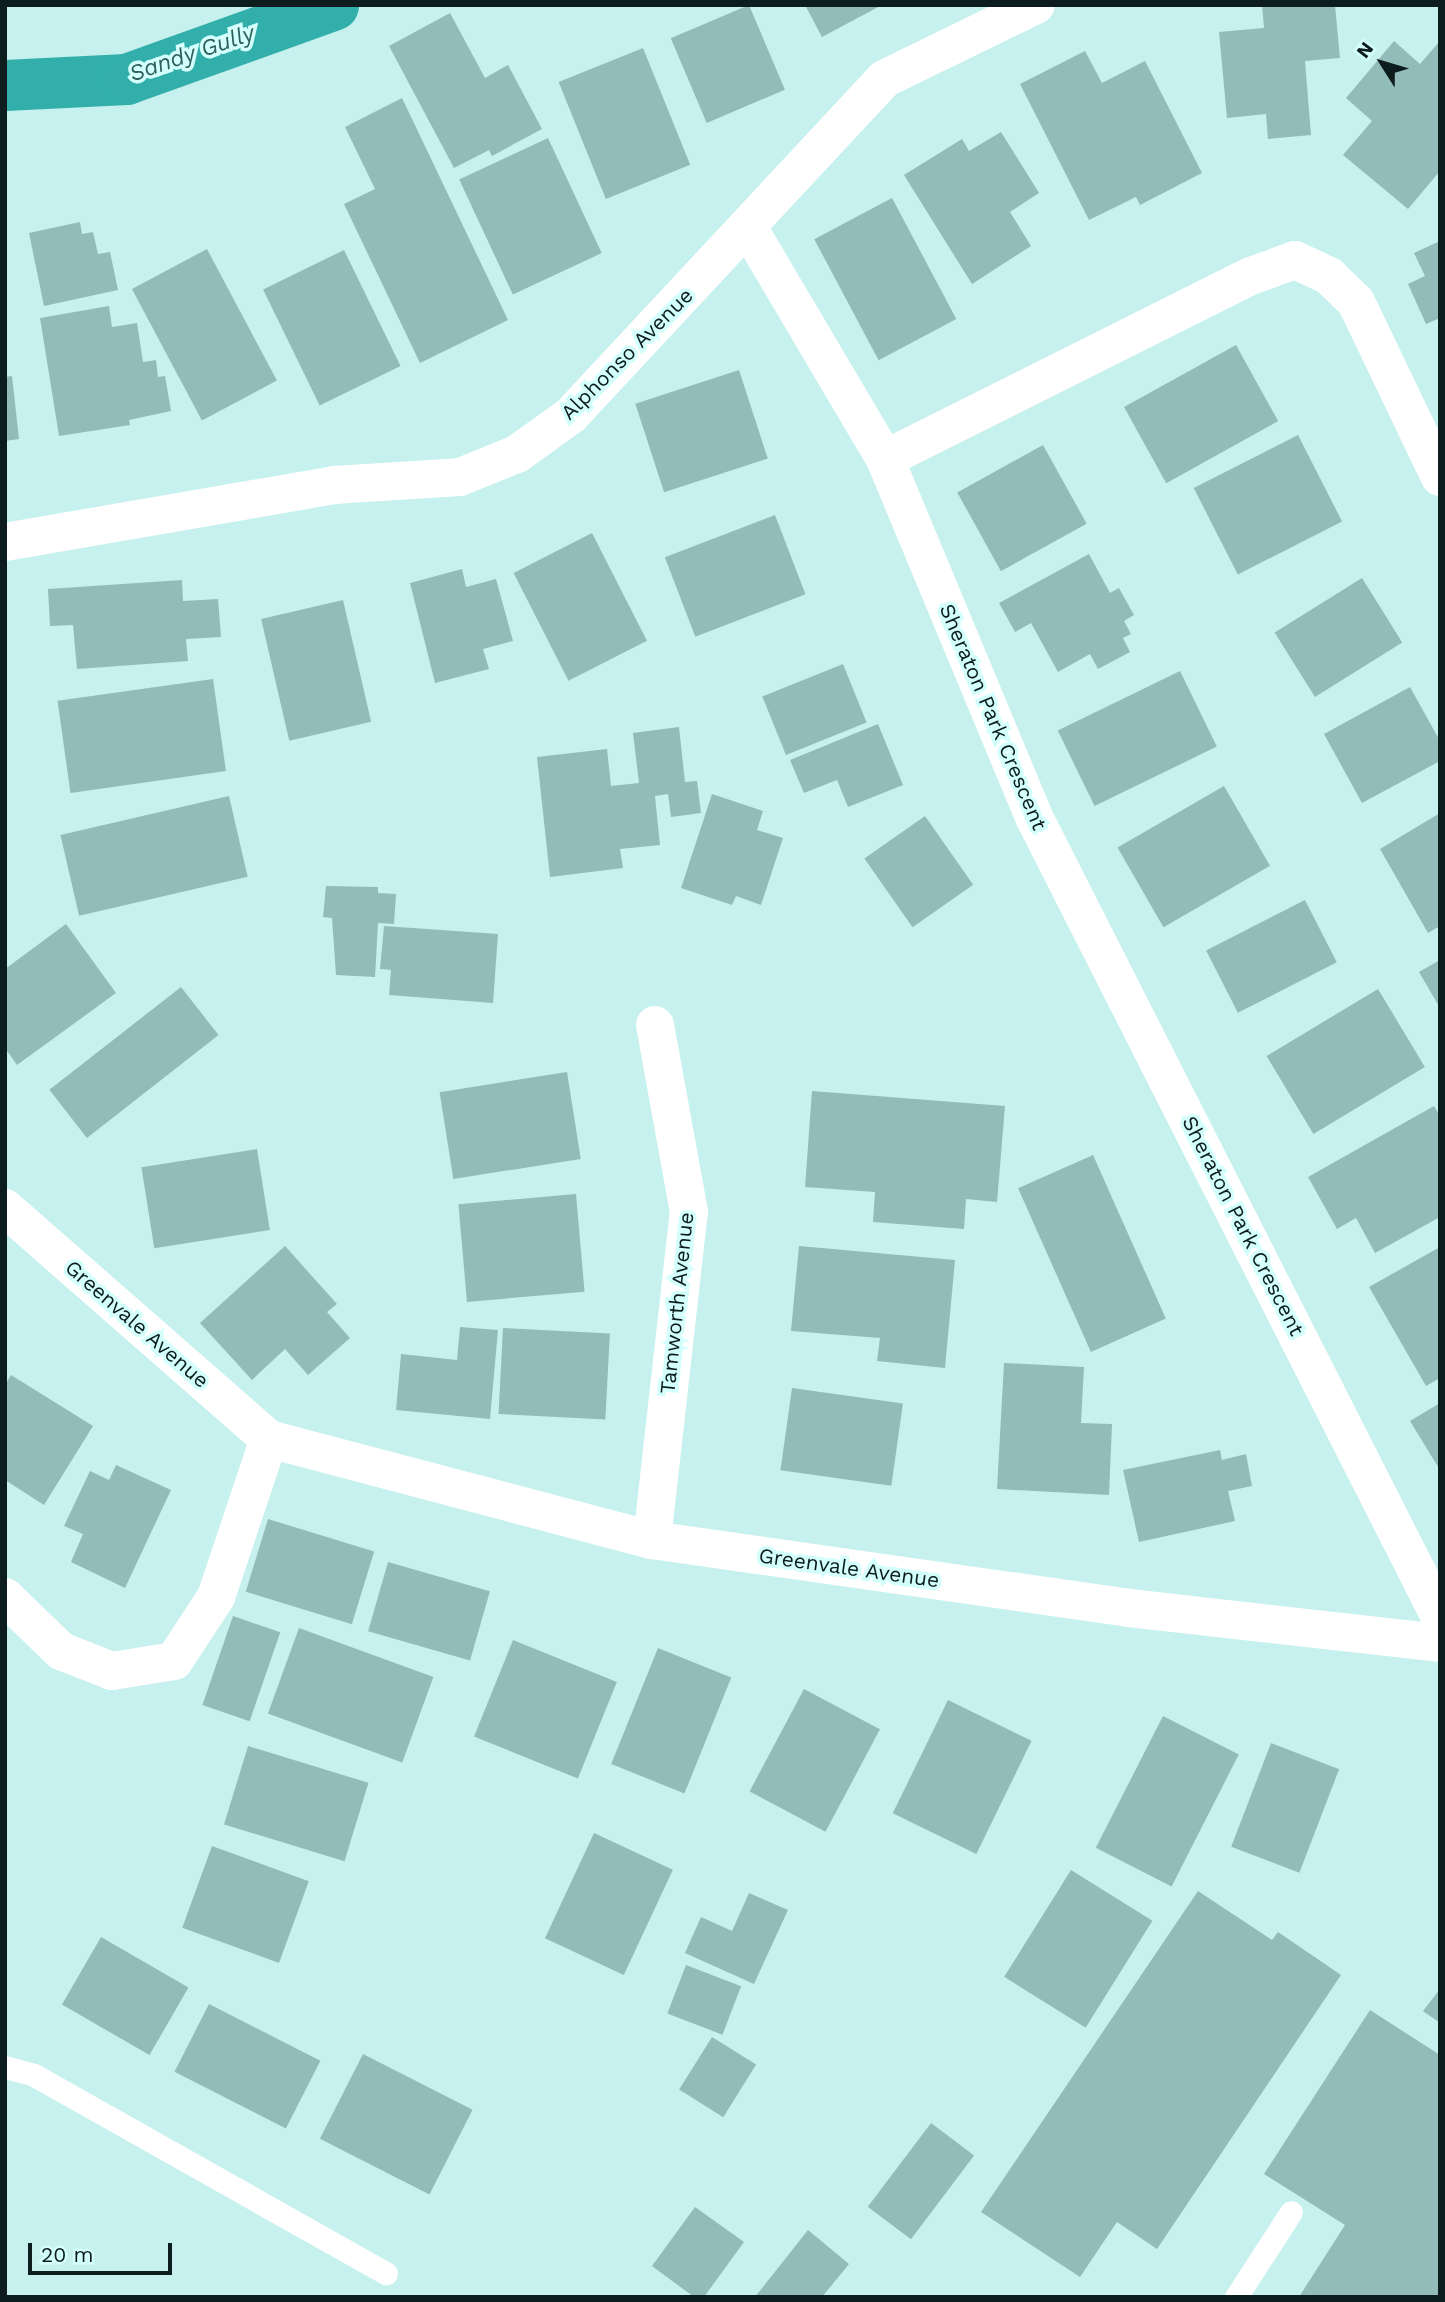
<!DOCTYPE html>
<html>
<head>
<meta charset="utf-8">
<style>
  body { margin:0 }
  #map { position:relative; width:1445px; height:2302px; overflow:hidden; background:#c6f1ee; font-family:"Work Sans",sans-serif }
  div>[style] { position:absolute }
  .canal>* { height:51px; margin:-25.5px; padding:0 25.5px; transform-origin:25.5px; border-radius:25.5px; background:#32afaa }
  .building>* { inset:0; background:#92bcb9; transform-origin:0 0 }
  .service>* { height:23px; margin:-11.5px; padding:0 11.5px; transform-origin:11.5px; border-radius:11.5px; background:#fff }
  .minor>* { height:38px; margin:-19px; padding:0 19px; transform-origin:19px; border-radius:19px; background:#fff }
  span { translate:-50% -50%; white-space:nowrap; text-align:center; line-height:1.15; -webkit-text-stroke:7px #d3fffc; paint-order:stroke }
  .street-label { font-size:21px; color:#0d1d1d }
  .water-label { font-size:23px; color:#2d5f5d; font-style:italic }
  .frame { position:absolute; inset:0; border:7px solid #0d1d1d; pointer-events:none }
  .north { position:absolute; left:1347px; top:28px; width:70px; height:70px; -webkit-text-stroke:5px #d3fffc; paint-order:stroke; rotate:307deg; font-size:19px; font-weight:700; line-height:28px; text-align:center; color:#0d1d1d }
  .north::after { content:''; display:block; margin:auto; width:24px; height:32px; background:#0d1d1d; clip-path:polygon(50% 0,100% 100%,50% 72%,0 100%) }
  .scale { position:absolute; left:28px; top:2243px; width:144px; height:32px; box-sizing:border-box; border:4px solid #0d1d1d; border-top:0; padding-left:9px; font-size:21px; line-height:24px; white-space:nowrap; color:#0d1d1d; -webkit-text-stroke:5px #d3fffc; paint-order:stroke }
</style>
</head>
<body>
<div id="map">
  <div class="canal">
    <i style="left:5px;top:85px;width:121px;rotate:-2.8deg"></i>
    <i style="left:126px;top:79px;width:220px;rotate:-19.7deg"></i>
  </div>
  <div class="building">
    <i style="left:749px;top:5px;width:92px;height:85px;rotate:67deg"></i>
    <i style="clip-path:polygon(805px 5px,882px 5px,822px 37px)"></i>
    <i style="clip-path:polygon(1262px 5px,1335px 5px,1340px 58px,1305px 61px,1311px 135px,1268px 139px,1266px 114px,1227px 118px,1219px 32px,1264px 28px)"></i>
    <i style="clip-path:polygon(450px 13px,485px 78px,508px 65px,542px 129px,492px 156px,489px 150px,454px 168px,389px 46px)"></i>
    <i style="clip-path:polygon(1394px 41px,1420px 64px,1440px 41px,1440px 171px,1408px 209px,1343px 155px,1372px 121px,1346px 98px)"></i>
    <i style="left:643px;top:48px;width:126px;height:91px;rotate:68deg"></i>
    <i style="clip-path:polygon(1085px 51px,1102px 83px,1145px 61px,1202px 173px,1140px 205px,1136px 197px,1089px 220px,1020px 84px)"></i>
    <i style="clip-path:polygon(402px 98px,508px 320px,420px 363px,344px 204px,375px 189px,345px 127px)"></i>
    <i style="clip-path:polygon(1001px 132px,1039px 193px,1010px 212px,1031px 246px,972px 284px,904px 175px,962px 139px,969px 151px)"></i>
    <i style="left:548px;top:138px;width:127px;height:98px;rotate:65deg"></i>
    <i style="left:892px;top:198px;width:137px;height:88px;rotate:62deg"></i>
    <i style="clip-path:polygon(80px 222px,82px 234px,93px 232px,98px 254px,110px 252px,118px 290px,44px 306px,29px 233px)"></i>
    <i style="clip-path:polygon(1440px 241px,1440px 318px,1426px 324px,1408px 284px,1425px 276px,1414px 253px)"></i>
    <i style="left:207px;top:249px;width:149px;height:85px;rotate:62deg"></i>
    <i style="left:344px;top:250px;width:129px;height:90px;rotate:64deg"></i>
    <i style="clip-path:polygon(109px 306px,112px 327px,137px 323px,143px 362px,156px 360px,158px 377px,165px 376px,171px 411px,129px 420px,130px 425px,59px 436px,40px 318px)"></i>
    <i style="left:1236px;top:345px;width:87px;height:128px;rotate:61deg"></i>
    <i style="left:739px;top:370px;width:93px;height:109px;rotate:72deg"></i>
    <i style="clip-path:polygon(12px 376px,19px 439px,5px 441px,5px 377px)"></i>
    <i style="left:1298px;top:435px;width:97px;height:117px;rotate:63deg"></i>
    <i style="left:1043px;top:445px;width:90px;height:98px;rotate:61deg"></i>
    <i style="left:775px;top:515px;width:85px;height:118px;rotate:69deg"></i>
    <i style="left:592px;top:533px;width:121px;height:88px;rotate:63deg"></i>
    <i style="clip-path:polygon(1089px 554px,1110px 593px,1119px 588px,1134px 615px,1124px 621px,1131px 634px,1123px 638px,1130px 652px,1098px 669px,1090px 654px,1058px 672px,1031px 623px,1015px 632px,999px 603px)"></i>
    <i style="clip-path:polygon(462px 569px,466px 587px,496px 579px,513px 641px,483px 649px,489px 669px,435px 683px,410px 583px)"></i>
    <i style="left:1362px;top:578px;width:76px;height:103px;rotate:58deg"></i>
    <i style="clip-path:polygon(182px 580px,183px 601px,218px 599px,221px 637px,186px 639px,188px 661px,77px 669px,73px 625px,50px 626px,48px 589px)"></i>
    <i style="left:343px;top:600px;width:125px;height:84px;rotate:77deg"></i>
    <i style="left:843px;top:664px;width:63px;height:87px;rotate:68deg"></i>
    <i style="left:1180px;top:671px;width:84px;height:136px;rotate:64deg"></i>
    <i style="left:213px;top:679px;width:93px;height:157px;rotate:82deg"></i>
    <i style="clip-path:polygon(1410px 687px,1440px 741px,1440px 761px,1362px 803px,1324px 734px)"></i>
    <i style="clip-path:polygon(878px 724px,903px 785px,848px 807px,837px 780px,804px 793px,790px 760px)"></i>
    <i style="clip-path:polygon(679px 727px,685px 782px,697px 781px,701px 813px,671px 817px,668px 794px,655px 796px,660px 845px,620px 849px,623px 868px,550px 877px,537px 757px,607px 749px,611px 786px,639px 783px,633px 733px)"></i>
    <i style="left:1224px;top:786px;width:92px;height:123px;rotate:60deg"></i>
    <i style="clip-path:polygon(712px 794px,763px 811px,757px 830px,783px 838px,761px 905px,736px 896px,732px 905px,681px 888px)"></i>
    <i style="left:229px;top:796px;width:83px;height:173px;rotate:77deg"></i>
    <i style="clip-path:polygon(1440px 813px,1440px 926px,1428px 933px,1380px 849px)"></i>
    <i style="left:925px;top:816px;width:84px;height:74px;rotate:55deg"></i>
    <i style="clip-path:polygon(326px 886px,378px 887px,378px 893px,396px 894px,394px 924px,378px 923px,375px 977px,336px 975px,332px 918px,323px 917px)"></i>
    <i style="left:1305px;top:900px;width:70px;height:111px;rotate:63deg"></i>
    <i style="clip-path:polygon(66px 924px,116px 993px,17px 1065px,5px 1048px,5px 969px)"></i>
    <i style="clip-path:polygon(384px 926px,498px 934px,493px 1003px,389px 995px,391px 970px,380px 969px)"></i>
    <i style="clip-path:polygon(1440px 960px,1440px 1008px,1419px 972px)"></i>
    <i style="left:181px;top:987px;width:61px;height:167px;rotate:52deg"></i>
    <i style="left:1378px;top:989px;width:91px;height:130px;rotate:59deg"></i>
    <i style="left:567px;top:1072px;width:88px;height:129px;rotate:81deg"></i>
    <i style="clip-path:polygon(812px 1091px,1005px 1106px,997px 1202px,966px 1199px,964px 1229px,873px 1222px,875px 1192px,805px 1187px)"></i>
    <i style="clip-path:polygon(1434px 1106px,1440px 1116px,1440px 1217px,1375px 1253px,1356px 1218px,1337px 1229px,1308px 1177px)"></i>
    <i style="left:257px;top:1149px;width:82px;height:117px;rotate:81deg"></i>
    <i style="left:1093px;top:1155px;width:179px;height:82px;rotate:66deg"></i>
    <i style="left:576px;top:1194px;width:98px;height:118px;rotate:85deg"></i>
    <i style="clip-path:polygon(285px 1246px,337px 1304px,327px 1312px,350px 1338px,308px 1375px,285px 1349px,252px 1380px,200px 1323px)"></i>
    <i style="clip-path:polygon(799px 1246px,955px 1260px,945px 1368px,877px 1361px,880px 1338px,791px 1331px)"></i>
    <i style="clip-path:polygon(1440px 1247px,1440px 1378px,1426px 1386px,1369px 1287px)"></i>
    <i style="clip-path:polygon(460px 1327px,498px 1330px,490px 1419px,396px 1410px,401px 1354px,457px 1360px)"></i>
    <i style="left:503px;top:1328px;width:107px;height:86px;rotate:3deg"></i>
    <i style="clip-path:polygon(1004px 1363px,1084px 1367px,1081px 1423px,1112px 1424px,1109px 1495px,997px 1489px)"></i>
    <i style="clip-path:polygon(11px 1375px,93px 1426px,44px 1505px,5px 1480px,5px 1385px)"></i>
    <i style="left:792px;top:1388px;width:112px;height:83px;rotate:8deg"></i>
    <i style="clip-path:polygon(1440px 1403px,1440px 1470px,1410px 1421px)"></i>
    <i style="clip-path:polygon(1220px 1450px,1222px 1460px,1246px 1454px,1252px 1486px,1228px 1491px,1235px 1521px,1139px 1542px,1123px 1470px)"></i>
    <i style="clip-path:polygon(116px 1465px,171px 1490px,125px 1588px,71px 1562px,83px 1534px,64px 1526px,90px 1471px,109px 1480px)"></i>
    <i style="left:268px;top:1519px;width:111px;height:76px;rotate:17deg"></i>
    <i style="left:388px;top:1562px;width:106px;height:72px;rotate:16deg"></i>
    <i style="left:233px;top:1616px;width:50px;height:94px;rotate:19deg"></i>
    <i style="left:299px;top:1628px;width:143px;height:91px;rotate:20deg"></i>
    <i style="left:513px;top:1640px;width:112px;height:104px;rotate:22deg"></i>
    <i style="left:658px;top:1648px;width:79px;height:125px;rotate:22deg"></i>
    <i style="left:804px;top:1689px;width:86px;height:116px;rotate:28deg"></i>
    <i style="left:948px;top:1700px;width:93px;height:126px;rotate:26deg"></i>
    <i style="left:1163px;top:1716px;width:85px;height:148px;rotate:27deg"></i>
    <i style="left:1271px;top:1743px;width:73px;height:111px;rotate:21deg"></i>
    <i style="left:248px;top:1746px;width:126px;height:82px;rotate:17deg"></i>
    <i style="left:594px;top:1833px;width:87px;height:116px;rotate:25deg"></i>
    <i style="left:212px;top:1846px;width:103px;height:87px;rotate:20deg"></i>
    <i style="left:1071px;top:1870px;width:96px;height:126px;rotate:32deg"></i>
    <i style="clip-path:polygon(1198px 1891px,1272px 1940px,1278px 1932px,1341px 1975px,1157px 2249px,1117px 2222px,1080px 2277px,981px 2212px)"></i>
    <i style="clip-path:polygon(749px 1893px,788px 1910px,754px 1984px,685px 1953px,701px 1917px,732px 1931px)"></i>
    <i style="left:101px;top:1937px;width:101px;height:78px;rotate:30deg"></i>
    <i style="left:686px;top:1965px;width:59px;height:52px;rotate:21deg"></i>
    <i style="clip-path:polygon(1440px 1989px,1440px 2023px,1423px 2011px)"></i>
    <i style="left:209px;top:2004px;width:125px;height:76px;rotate:27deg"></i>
    <i style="clip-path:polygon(1370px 2010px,1440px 2055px,1440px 2297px,1299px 2297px,1345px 2225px,1264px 2174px)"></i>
    <i style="left:712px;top:2037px;width:52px;height:62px;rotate:32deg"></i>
    <i style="left:363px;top:2054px;width:123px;height:95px;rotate:27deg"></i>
    <i style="left:931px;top:2123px;width:54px;height:105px;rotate:37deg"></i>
    <i style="clip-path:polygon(695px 2207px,744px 2242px,704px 2297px,694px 2297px,652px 2266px)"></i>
    <i style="clip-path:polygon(808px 2230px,849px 2264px,822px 2297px,755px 2297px)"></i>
  </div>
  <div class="service">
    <i style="left:5px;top:2067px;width:30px;rotate:15deg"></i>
    <i style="left:34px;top:2075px;width:404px;rotate:29.4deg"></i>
    <i style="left:1236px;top:2297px;width:101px;rotate:-57.1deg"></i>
  </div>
  <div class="minor">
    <i style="left:749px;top:229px;width:267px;rotate:59.4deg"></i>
    <i style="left:885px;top:459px;width:390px;rotate:67.4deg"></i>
    <i style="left:1035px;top:819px;width:895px;rotate:63.09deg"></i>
    <i style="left:885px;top:459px;width:409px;rotate:-26.6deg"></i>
    <i style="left:1251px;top:276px;width:47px;rotate:-20deg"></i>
    <i style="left:1295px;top:260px;width:38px;rotate:25deg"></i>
    <i style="left:1329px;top:276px;width:37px;rotate:44deg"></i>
    <i style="left:1356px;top:302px;width:194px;rotate:64.4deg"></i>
    <i style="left:5px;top:542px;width:334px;rotate:-9.8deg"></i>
    <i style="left:334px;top:485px;width:126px;rotate:-3.6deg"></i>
    <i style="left:460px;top:477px;width:61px;rotate:-22deg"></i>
    <i style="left:517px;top:454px;width:67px;rotate:-35.8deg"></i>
    <i style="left:571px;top:415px;width:459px;rotate:-47deg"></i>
    <i style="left:884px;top:79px;width:169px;rotate:-26deg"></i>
    <i style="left:5px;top:1208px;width:351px;rotate:41.2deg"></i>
    <i style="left:269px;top:1439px;width:396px;rotate:14.8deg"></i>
    <i style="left:652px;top:1540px;width:482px;rotate:8.1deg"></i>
    <i style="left:1129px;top:1608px;width:313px;rotate:6.4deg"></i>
    <i style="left:652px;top:1540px;width:330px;rotate:-83.6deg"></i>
    <i style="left:689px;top:1212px;width:190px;rotate:-100.3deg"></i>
    <i style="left:5px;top:1597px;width:78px;rotate:44deg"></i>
    <i style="left:61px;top:1651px;width:55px;rotate:21.4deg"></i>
    <i style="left:112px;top:1671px;width:63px;rotate:-9.2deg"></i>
    <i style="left:174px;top:1661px;width:77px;rotate:-56.7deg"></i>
    <i style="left:216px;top:1597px;width:167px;rotate:-71.5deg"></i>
  </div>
  <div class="street-label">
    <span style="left:627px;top:354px;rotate:-45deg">Alphonso Avenue</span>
    <span style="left:993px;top:717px;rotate:67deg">Sheraton Park Crescent</span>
    <span style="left:1243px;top:1226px;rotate:63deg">Sheraton Park Crescent</span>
    <span style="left:677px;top:1303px;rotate:-84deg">Tamworth Avenue</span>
    <span style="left:137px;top:1324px;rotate:41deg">Greenvale Avenue</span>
    <span style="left:849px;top:1568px;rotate:8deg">Greenvale Avenue</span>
  </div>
  <div class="water-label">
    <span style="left:192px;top:54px;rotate:-19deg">Sandy Gully</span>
  </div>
  <div class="frame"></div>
  <div class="north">N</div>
  <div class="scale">20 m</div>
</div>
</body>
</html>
